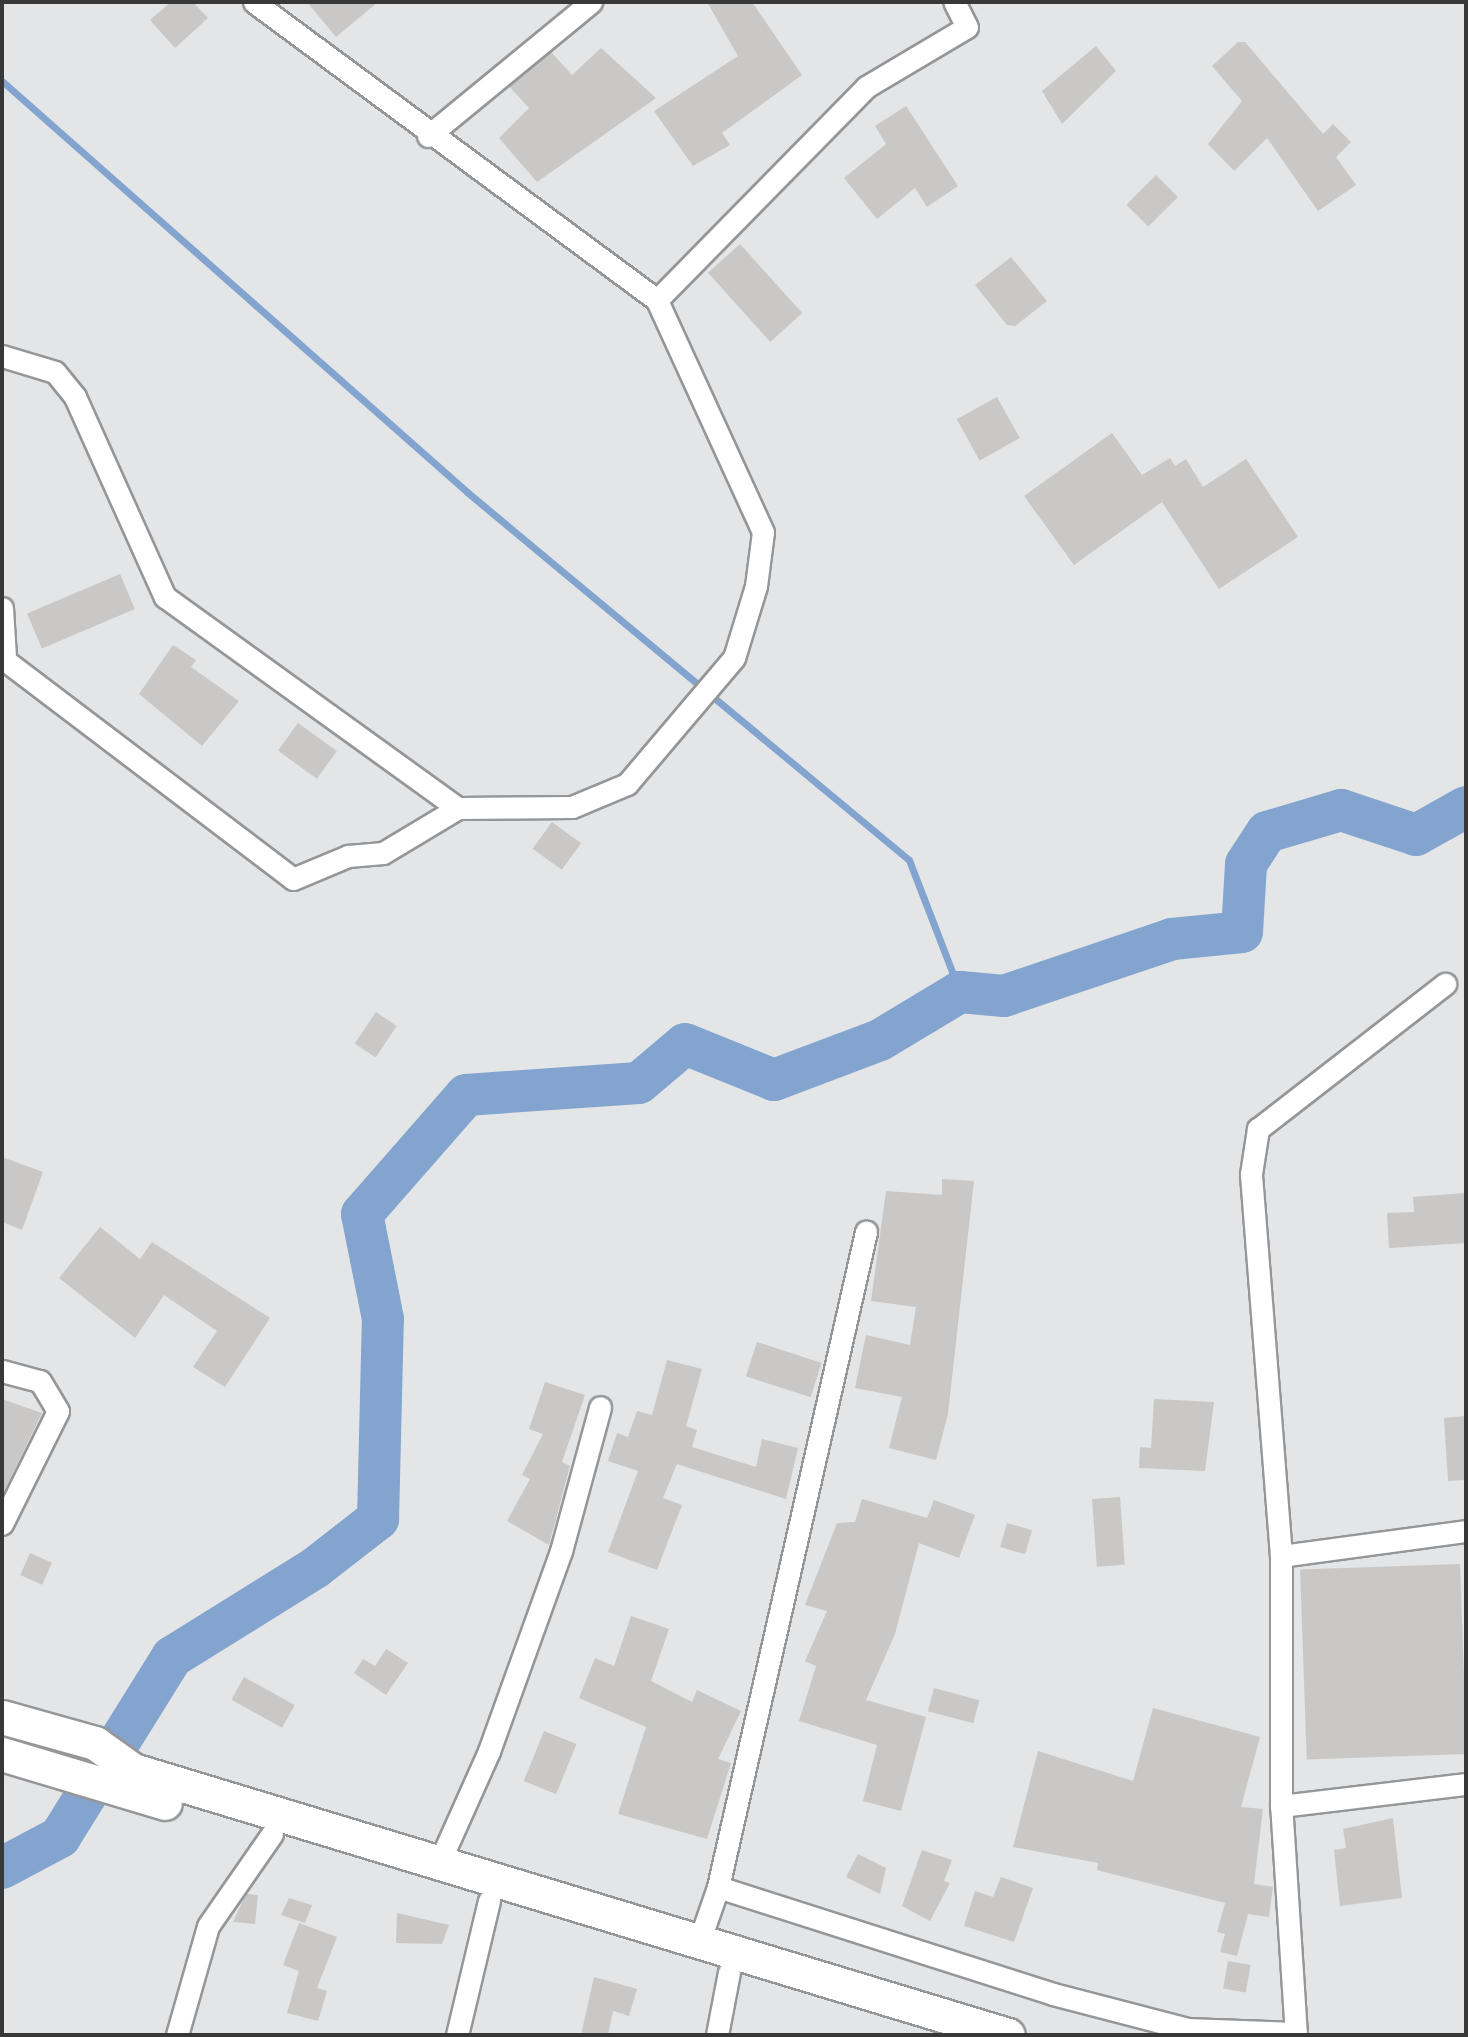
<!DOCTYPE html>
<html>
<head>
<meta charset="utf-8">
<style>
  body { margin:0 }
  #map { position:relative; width:1468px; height:2037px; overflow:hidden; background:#e3e5e6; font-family:Barlow,sans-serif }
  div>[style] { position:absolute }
  .stream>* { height:7px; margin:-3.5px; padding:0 3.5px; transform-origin:3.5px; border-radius:3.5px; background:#82a4ce }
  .river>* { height:42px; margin:-21px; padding:0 21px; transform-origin:21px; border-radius:21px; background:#82a4ce }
  .building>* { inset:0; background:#c9c8c6; transform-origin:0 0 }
  .roads { filter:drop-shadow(2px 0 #959698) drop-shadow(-2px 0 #959698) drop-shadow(0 2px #959698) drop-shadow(0 -2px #959698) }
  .minor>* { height:21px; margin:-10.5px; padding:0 10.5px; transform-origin:10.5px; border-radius:10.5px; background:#fff }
  .primary>* { height:33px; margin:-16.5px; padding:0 16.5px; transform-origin:16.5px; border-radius:16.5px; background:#fff }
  span { translate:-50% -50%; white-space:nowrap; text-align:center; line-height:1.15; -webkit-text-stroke:6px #fff; paint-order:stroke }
  .frame { position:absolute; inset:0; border:4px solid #383839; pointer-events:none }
</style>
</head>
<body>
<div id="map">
  <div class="stream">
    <i style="left:2px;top:81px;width:621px;rotate:41.47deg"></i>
    <i style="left:467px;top:492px;width:575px;rotate:39.78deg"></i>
    <i style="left:909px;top:860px;width:142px;rotate:68.9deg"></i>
  </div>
  <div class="river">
    <i style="left:2px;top:1868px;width:66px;rotate:-28.1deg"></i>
    <i style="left:60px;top:1837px;width:212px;rotate:-58.1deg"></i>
    <i style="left:172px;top:1657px;width:168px;rotate:-31.9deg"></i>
    <i style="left:315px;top:1568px;width:80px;rotate:-37.9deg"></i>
    <i style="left:378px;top:1519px;width:200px;rotate:-88.6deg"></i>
    <i style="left:383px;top:1319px;width:107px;rotate:-101.3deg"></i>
    <i style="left:362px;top:1214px;width:158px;rotate:-48.8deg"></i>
    <i style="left:466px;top:1095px;width:173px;rotate:-4deg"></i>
    <i style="left:639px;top:1083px;width:60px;rotate:-40.3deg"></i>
    <i style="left:685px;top:1044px;width:96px;rotate:22deg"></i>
    <i style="left:774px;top:1080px;width:113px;rotate:-20.7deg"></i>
    <i style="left:880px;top:1040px;width:93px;rotate:-31deg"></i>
    <i style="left:960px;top:992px;width:44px;rotate:5.2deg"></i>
    <i style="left:1004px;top:996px;width:177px;rotate:-18.7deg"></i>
    <i style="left:1172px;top:939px;width:70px;rotate:-5.7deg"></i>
    <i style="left:1242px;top:932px;width:68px;rotate:-86.6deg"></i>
    <i style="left:1246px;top:864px;width:38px;rotate:-57deg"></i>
    <i style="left:1267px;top:832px;width:77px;rotate:-16.6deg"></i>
    <i style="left:1341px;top:810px;width:79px;rotate:18.4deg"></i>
    <i style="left:1416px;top:835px;width:57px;rotate:-29.2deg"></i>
  </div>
  <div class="building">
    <i style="clip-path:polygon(171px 2px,193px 2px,208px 18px,175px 48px,150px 20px)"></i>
    <i style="clip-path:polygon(307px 2px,378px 2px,336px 37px)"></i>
    <i style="clip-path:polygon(707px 2px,752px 2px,802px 75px,722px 133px,730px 145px,693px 166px,654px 111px,738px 56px)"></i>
    <i style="clip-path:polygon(1238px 42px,1245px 42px,1323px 134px,1333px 124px,1351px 142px,1336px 157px,1356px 185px,1318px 211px,1267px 138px,1234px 171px,1208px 144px,1242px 101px,1212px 66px)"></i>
    <i style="clip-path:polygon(1096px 46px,1116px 71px,1062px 124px,1042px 91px)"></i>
    <i style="clip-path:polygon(601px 48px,656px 98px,537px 182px,499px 138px,529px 108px,509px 86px,551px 52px,572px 75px)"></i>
    <i style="clip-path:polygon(906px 106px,958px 186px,927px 207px,915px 188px,877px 219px,844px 178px,886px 144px,875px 126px)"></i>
    <i style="left:1156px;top:175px;width:31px;height:42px;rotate:45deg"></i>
    <i style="left:740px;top:244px;width:93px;height:43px;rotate:48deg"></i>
    <i style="clip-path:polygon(1011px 257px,1047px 301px,1015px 326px,1007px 325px,975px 285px)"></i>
    <i style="left:997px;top:397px;width:47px;height:46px;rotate:61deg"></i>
    <i style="clip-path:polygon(1112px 433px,1142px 475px,1170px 458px,1175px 466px,1186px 459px,1203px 487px,1246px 459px,1298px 537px,1219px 589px,1162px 502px,1074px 565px,1024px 496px)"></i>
    <i style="left:120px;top:574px;width:38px;height:101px;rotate:67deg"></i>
    <i style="clip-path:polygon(173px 645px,196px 660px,191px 667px,239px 701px,202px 746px,139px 694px)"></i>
    <i style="left:298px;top:723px;width:48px;height:34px;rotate:36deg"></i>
    <i style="left:552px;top:822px;width:36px;height:33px;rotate:36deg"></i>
    <i style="left:376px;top:1012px;width:25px;height:38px;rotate:34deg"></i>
    <i style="clip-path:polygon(2px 1157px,43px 1172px,22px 1230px,2px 1222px)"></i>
    <i style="clip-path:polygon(942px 1179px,974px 1181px,948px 1414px,936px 1460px,889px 1448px,902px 1397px,855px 1388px,866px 1335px,910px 1345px,916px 1307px,871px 1301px,886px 1191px,942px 1195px)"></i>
    <i style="clip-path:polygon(1465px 1193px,1466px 1243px,1389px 1248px,1387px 1213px,1414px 1212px,1413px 1197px)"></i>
    <i style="clip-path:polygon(100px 1227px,140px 1259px,152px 1242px,270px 1318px,225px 1387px,193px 1367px,217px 1331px,164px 1295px,135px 1338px,59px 1278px)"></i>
    <i style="left:757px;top:1342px;width:68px;height:36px;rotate:18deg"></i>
    <i style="clip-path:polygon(667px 1360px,702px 1369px,686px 1426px,697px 1430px,692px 1447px,756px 1467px,762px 1439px,798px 1448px,786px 1499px,677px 1464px,663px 1498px,682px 1505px,657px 1570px,608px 1552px,638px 1471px,608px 1461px,617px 1433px,628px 1437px,637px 1411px,652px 1415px)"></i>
    <i style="clip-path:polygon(545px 1382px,585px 1395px,562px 1462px,570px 1466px,549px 1545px,507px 1521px,530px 1479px,522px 1475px,543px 1434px,529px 1429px)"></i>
    <i style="clip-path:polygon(2px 1399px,42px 1413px,2px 1495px)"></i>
    <i style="clip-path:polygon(1154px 1399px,1214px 1402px,1205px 1471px,1139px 1468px,1140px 1447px,1151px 1448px)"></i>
    <i style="clip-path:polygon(1466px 1416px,1466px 1480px,1448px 1481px,1444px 1418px)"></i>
    <i style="left:1120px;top:1497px;width:68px;height:28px;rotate:86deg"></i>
    <i style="clip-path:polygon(862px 1499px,927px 1518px,934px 1500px,975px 1515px,959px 1558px,919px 1543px,895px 1634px,866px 1700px,926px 1717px,901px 1811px,863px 1801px,877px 1745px,799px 1721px,816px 1666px,805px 1661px,827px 1611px,805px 1605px,837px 1523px,855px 1522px)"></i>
    <i style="left:1007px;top:1523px;width:26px;height:25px;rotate:16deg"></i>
    <i style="left:30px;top:1553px;width:24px;height:24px;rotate:24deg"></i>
    <i style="left:1460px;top:1564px;width:190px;height:160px;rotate:88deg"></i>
    <i style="clip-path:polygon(631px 1616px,669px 1629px,651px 1681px,692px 1702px,697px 1690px,741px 1711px,718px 1759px,731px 1763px,707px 1839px,618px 1814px,646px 1727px,579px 1698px,595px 1658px,614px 1666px)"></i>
    <i style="clip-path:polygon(386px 1649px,408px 1663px,386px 1695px,354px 1673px,363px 1659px,375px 1666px)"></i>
    <i style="left:244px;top:1677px;width:58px;height:26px;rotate:29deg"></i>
    <i style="left:934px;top:1688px;width:47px;height:24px;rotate:15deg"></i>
    <i style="clip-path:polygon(1153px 1708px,1260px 1737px,1241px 1807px,1263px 1809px,1254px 1884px,1273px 1887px,1269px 1917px,1248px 1914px,1237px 1956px,1220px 1952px,1225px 1934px,1217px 1932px,1225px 1903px,1097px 1870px,1098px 1863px,1013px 1847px,1038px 1751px,1133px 1781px)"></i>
    <i style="left:544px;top:1731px;width:35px;height:54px;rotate:22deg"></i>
    <i style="clip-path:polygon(1393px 1818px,1402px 1898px,1340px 1906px,1334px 1850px,1346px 1848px,1343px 1829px)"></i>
    <i style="clip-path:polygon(922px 1850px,952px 1860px,944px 1881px,950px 1883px,930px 1921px,902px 1906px)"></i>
    <i style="clip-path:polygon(858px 1854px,886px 1868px,880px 1894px,846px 1877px)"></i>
    <i style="clip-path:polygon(1001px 1877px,1033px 1888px,1014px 1942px,964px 1926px,975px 1891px,993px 1897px)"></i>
    <i style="clip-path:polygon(246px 1894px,258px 1895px,255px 1924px,233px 1922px)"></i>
    <i style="clip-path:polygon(289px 1898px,312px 1905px,305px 1923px,281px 1915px)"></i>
    <i style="clip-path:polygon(397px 1913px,449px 1925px,442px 1944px,396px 1943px)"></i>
    <i style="clip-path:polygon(299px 1923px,337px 1937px,317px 1988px,327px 1991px,318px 2021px,287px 2013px,299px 1971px,283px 1965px)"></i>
    <i style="left:1228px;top:1961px;width:23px;height:28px;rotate:10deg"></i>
    <i style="clip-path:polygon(594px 1977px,637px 1989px,629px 2016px,613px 2011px,608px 2035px,581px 2035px)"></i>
  </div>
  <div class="roads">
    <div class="minor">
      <i style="left:428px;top:136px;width:211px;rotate:-39.4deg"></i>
      <i style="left:657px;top:300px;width:298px;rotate:-45.5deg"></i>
      <i style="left:866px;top:87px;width:117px;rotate:-30.7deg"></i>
      <i style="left:967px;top:27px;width:28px;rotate:-117deg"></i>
      <i style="left:2px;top:356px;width:55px;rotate:16.8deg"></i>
      <i style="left:55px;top:372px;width:32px;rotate:51deg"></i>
      <i style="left:75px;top:397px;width:219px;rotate:65.8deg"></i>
      <i style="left:165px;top:597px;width:361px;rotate:35.8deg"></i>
      <i style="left:2px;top:608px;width:49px;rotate:86.5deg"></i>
      <i style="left:2px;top:658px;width:365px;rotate:37.2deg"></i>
      <i style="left:293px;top:879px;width:60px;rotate:-22.7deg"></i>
      <i style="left:348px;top:856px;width:35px;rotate:-5deg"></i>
      <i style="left:383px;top:853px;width:87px;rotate:-31deg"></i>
      <i style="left:458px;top:808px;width:114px;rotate:-0.5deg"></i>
      <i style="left:572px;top:807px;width:60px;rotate:-22.7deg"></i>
      <i style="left:627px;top:784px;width:165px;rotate:-49.7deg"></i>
      <i style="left:734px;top:658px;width:75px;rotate:-73deg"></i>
      <i style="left:756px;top:586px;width:54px;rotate:-82.6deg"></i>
      <i style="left:763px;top:532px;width:255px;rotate:-114.6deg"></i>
      <i style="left:657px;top:300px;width:501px;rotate:-143.52deg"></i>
      <i style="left:2px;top:1371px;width:39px;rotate:15deg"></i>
      <i style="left:40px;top:1381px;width:35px;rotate:59deg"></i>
      <i style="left:58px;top:1411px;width:126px;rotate:116.4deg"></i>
      <i style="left:1281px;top:1556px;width:187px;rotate:-7.7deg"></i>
      <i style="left:1281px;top:1806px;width:186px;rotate:-6.8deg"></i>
      <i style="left:439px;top:1863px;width:123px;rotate:-65.9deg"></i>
      <i style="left:489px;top:1751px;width:213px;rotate:-70.2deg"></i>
      <i style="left:561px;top:1551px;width:149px;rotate:-74.8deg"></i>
      <i style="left:718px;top:1887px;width:352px;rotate:17.7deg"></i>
      <i style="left:1053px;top:1994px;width:138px;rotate:14.6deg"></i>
      <i style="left:1187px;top:2029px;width:109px;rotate:2.1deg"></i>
      <i style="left:699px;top:1942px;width:58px;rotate:-70.9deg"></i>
      <i style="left:718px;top:1887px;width:672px;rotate:-77.27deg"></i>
      <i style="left:177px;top:2035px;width:113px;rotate:-74.1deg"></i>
      <i style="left:208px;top:1926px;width:112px;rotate:-55.2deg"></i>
      <i style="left:457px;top:2035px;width:138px;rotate:-76.6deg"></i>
      <i style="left:717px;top:2035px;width:64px;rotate:-79.2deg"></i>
      <i style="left:1296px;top:2035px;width:229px;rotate:-93.7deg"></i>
      <i style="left:1281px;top:1806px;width:250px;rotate:-90deg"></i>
      <i style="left:1281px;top:1556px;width:383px;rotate:-94.5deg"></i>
      <i style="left:1251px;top:1174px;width:46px;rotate:-81.2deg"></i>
      <i style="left:1258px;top:1129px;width:237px;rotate:-37.8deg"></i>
    </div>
    <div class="primary">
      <i style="left:2px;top:1717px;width:97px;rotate:15.6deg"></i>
      <i style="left:95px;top:1743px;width:47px;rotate:35.4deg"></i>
      <i style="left:133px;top:1770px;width:914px;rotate:16.85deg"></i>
      <i style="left:2px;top:1754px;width:170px;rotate:16.7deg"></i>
    </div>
  </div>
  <div class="frame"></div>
</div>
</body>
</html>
